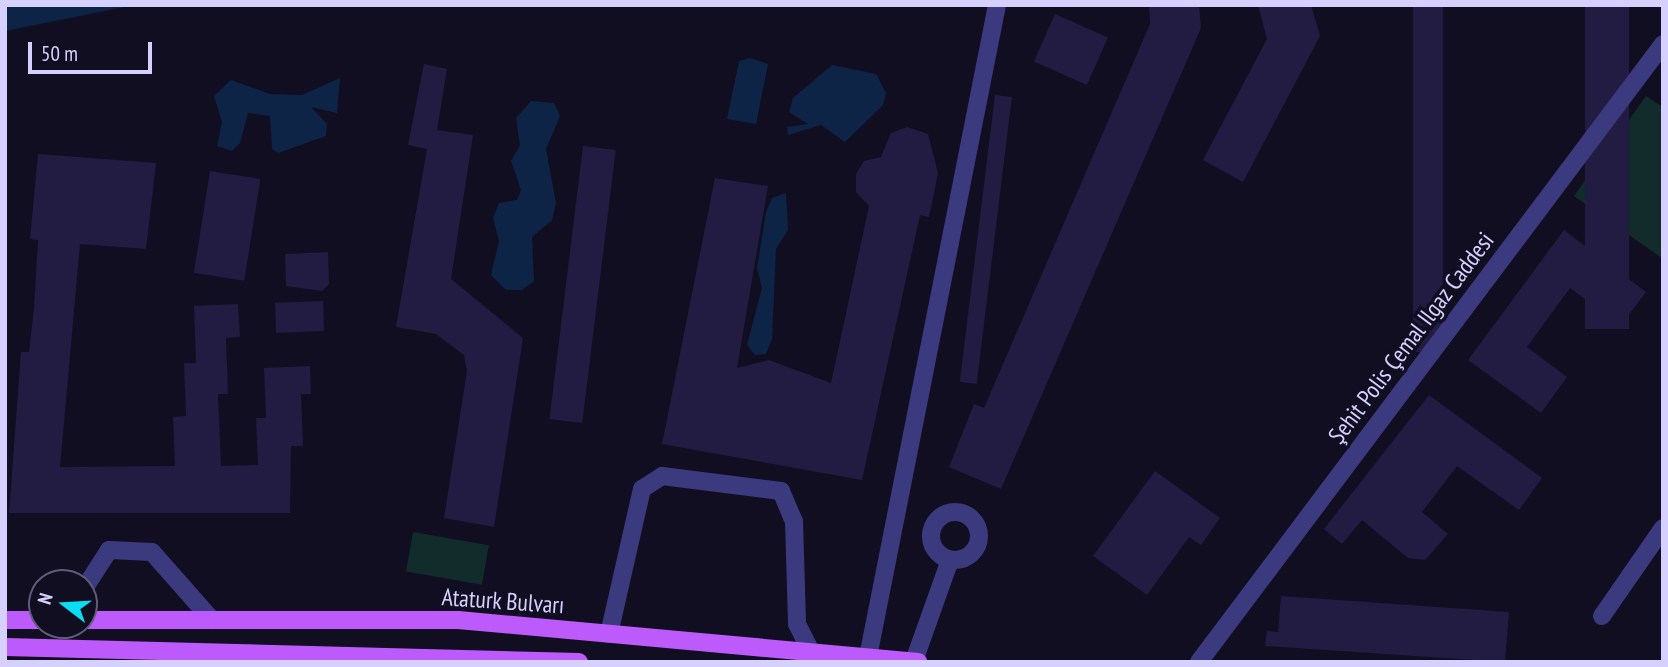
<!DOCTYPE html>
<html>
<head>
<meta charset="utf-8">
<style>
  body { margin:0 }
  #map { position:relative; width:1668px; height:667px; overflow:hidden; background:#110e22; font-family:"PT Sans Narrow",sans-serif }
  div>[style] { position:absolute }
  .green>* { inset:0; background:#112c2a; transform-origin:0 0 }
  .water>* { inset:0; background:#0e2446 }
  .building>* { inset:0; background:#221b42; transform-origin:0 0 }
  .minor>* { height:18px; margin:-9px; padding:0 9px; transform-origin:9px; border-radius:9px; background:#3c3a7f }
  .minor>.ring { margin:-9px; padding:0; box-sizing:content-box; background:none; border:18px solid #3c3a7f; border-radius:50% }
  .major>* { height:18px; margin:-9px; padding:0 9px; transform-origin:9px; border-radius:9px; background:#bd5afb }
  span { translate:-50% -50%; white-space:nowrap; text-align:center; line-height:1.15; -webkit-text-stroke:7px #110e22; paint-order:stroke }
  .street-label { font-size:24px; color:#d5d0fe }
  .frame { position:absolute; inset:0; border:7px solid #d5d0fe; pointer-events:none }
  .north { position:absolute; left:28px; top:569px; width:70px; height:70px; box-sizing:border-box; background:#110e22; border:2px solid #5f5c7a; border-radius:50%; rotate:287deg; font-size:19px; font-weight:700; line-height:28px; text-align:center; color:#d5d0fe }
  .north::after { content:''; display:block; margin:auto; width:24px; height:32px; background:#07def3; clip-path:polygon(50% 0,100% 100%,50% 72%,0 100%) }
  .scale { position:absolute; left:28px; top:42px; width:124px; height:32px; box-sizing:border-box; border:4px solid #d5d0fe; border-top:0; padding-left:9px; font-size:21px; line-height:24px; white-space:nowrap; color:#d5d0fe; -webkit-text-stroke:5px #110e22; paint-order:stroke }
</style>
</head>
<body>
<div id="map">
  <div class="green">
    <i style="clip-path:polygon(1646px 96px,1663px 107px,1663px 259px,1574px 196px)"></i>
    <i style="left:413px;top:532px;width:77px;height:40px;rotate:10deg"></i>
  </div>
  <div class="water">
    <i style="clip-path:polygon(5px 5px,134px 5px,5px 31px)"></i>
    <i style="clip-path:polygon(750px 58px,768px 64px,756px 124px,727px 119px,739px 61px)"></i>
    <i style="clip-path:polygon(832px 65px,876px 74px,886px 93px,883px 105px,845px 142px,821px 125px,788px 135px,787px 127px,808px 124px,789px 112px,793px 98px)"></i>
    <i style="clip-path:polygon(340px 78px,337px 113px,311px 107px,327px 124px,326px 136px,278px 153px,272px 149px,270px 116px,248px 113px,240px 143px,232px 151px,217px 146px,222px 122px,214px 96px,231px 80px,270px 94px,302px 95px)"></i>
    <i style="clip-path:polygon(531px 101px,554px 103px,560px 116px,546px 149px,556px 203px,552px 220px,532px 237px,534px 281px,522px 290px,506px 290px,491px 275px,499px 241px,493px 218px,499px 203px,517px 200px,521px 190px,511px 161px,520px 145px,516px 118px)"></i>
    <i style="clip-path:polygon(786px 193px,788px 230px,776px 249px,772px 339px,766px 354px,755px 355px,747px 345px,762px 288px,757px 268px,766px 212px,772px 198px)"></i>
  </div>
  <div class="building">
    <i style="clip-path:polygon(1149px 5px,1199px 5px,1201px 28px,1001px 489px,949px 467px,974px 404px,984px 408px,1150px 24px)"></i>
    <i style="clip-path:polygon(1258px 5px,1311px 5px,1320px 36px,1243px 182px,1203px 160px,1267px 39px)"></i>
    <i style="left:1413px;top:5px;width:30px;height:347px"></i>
    <i style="left:1585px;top:5px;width:44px;height:324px"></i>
    <i style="left:1055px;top:14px;width:58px;height:52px;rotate:24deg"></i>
    <i style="clip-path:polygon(424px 64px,447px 69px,437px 130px,473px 135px,451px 279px,523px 338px,494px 527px,444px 518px,467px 371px,464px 355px,436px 334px,396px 327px,427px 149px,408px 145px)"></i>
    <i style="left:995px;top:95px;width:17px;height:289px;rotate:7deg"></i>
    <i style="clip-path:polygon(907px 127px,928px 134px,938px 173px,929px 217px,920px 215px,862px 480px,662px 444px,715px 178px,768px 186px,737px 368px,769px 360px,831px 383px,869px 206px,856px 192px,856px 174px,864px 161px,881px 157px,891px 133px)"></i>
    <i style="left:583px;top:146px;width:33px;height:275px;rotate:7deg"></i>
    <i style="clip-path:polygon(38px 154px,156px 163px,146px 249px,80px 244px,60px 467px,175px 466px,173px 417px,186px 416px,184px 363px,196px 363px,194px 306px,238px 304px,240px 337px,226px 338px,228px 394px,218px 394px,221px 466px,258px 465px,256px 418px,266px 418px,264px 368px,310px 366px,311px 394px,301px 394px,303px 446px,291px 446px,290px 513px,9px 513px,21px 352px,29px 352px,34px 308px,38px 240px,30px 239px)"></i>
    <i style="left:210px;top:171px;width:51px;height:103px;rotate:9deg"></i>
    <i style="clip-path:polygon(1564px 230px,1646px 292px,1621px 325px,1570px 288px,1527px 347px,1567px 377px,1541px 413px,1468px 360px)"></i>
    <i style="clip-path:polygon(328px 252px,329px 284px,322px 291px,286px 286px,285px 254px)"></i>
    <i style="left:323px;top:301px;width:30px;height:48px;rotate:88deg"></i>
    <i style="clip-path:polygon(1429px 395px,1542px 478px,1519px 510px,1457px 466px,1422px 512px,1448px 534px,1425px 560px,1408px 558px,1362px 520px,1342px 544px,1324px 529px)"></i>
    <i style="clip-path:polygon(1155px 471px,1220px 518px,1201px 545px,1189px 537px,1147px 595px,1093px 556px)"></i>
    <i style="clip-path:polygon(1281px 596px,1509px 612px,1505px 662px,1265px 646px,1267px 631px,1278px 632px)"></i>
  </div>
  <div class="minor">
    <i class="ring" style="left:931px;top:512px;width:30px;height:30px"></i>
    <i style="left:84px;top:589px;width:46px;rotate:-57.3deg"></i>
    <i style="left:109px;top:550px;width:43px;rotate:2.7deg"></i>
    <i style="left:152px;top:552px;width:91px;rotate:48.6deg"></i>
    <i style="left:1602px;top:616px;width:107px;rotate:-55.3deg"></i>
    <i style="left:609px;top:634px;width:149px;rotate:-77.2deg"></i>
    <i style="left:642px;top:489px;width:24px;rotate:-33deg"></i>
    <i style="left:662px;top:476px;width:120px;rotate:7.2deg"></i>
    <i style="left:781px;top:491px;width:33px;rotate:67deg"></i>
    <i style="left:794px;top:521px;width:103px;rotate:88.3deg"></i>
    <i style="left:797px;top:624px;width:31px;rotate:63deg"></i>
    <i style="left:868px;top:657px;width:665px;rotate:-78.81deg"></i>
    <i style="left:914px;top:661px;width:107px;rotate:-70.4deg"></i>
    <i style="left:1199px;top:662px;width:773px;rotate:-53.1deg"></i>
  </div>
  <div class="major">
    <i style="left:5px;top:620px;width:37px"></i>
    <i style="left:84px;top:620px;width:374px"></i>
    <i style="left:458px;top:620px;width:462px;rotate:5.2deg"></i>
    <i style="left:5px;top:647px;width:574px;rotate:1.5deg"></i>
  </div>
  <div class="street-label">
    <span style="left:1411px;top:338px;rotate:-53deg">Şehit Polis Çemal Ilgaz Caddesi</span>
    <span style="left:503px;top:601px;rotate:4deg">Ataturk Bulvarı</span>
  </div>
  <div class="frame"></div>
  <div class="north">N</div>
  <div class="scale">50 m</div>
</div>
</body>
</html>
